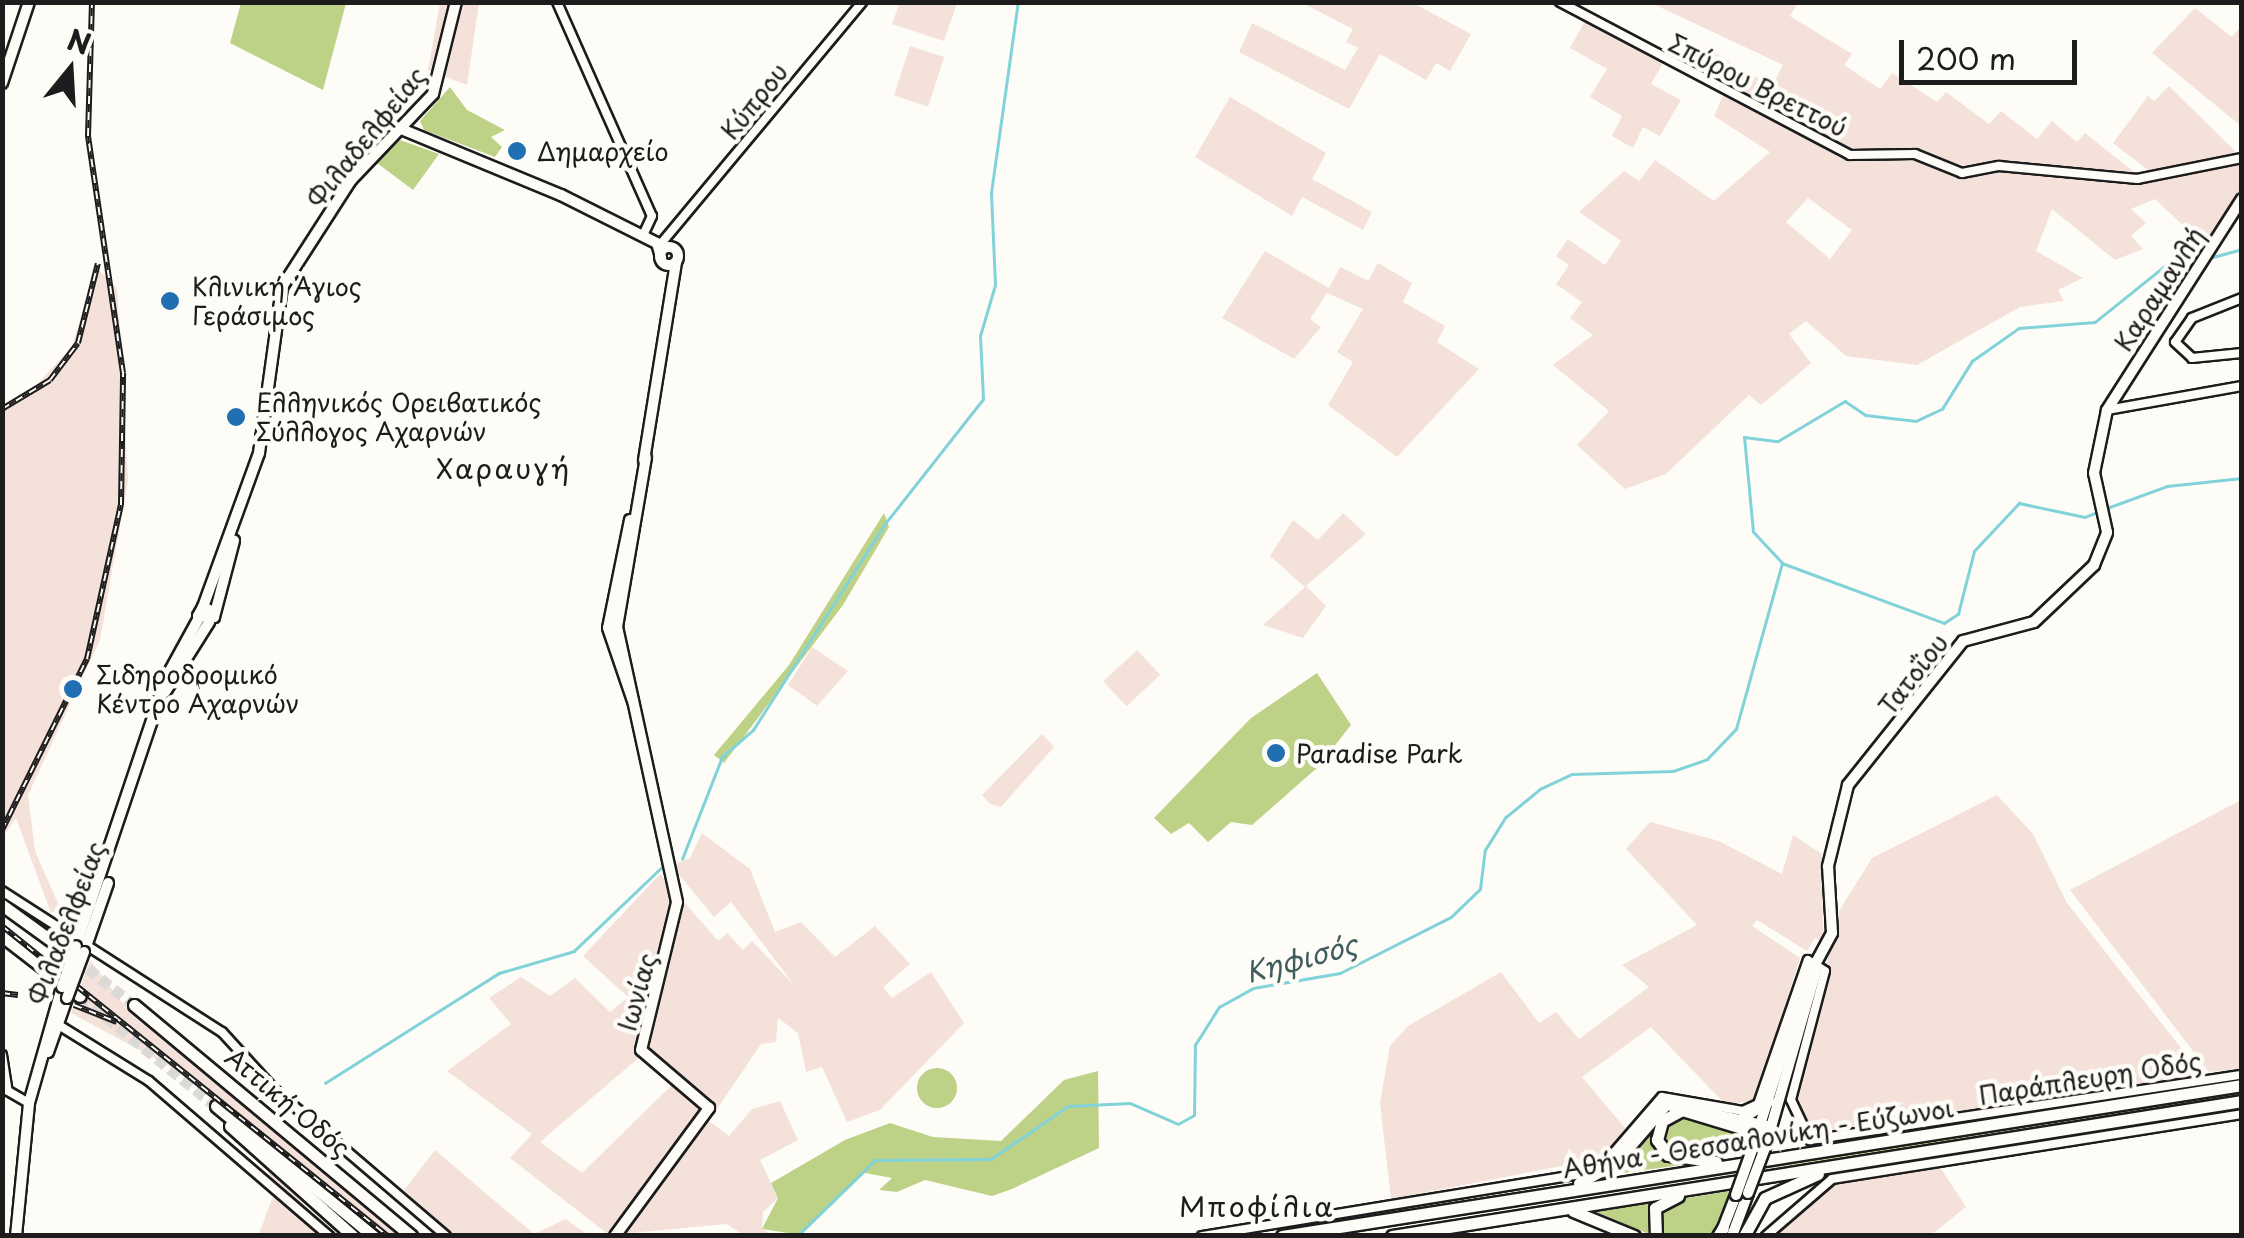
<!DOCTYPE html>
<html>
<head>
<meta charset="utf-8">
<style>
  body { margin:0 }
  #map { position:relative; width:2244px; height:1238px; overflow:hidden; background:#fdfcf7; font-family:"Playpen Sans",sans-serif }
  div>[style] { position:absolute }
  .built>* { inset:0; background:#f4e2da; transform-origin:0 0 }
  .green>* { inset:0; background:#bed287 }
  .round { border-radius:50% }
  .stream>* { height:2.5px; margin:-1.25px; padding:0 1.25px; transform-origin:1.25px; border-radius:1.25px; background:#81d3d9 }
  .highway-tunnel>* { height:11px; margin-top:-5.5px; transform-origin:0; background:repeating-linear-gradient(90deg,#dbdad6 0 11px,transparent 0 16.5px) }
  .roads { filter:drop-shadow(2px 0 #1c1c1c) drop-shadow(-2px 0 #1c1c1c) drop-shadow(0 2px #1c1c1c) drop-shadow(0 -2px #1c1c1c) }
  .minor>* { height:8px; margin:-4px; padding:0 4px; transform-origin:4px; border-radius:4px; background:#fdfcf7 }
  .major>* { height:10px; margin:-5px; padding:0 5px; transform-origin:5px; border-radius:5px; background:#fdfcf7 }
  .major>.ring { margin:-5px; padding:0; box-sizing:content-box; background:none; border:10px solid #fdfcf7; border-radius:50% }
  .highway>* { height:11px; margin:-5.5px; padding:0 5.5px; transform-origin:5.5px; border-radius:5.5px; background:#fdfcf7 }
  .rail>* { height:6px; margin-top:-3px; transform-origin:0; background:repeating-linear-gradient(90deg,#fdfcf7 0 8px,#1c1c1c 0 16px); box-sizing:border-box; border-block:2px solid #1c1c1c }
  .bridges { filter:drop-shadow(2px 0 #1c1c1c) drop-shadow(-2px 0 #1c1c1c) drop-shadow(0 2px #1c1c1c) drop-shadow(0 -2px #1c1c1c) }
  .major-bridge>* { height:10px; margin:-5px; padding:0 5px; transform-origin:5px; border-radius:5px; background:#fdfcf7 }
  .dots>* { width:28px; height:28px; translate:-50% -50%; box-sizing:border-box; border:5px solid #fdfcf7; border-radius:50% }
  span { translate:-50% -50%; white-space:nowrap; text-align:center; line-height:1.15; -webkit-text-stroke:9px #fdfcf7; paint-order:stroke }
  .street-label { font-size:25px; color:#1c1c1c }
  .poi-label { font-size:25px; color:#1c1c1c }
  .left { translate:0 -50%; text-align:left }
  .neighbourhood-label { font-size:28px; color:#1c1c1c; letter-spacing:2.5px }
  .water-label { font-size:28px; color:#3f5c5e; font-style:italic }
  .frame { position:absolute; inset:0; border:5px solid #1c1c1c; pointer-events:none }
  .north { position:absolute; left:20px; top:20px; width:100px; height:100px; -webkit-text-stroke:8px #fdfcf7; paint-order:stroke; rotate:18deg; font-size:28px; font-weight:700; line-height:40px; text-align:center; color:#1c1c1c }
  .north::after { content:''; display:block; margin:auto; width:35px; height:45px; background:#1c1c1c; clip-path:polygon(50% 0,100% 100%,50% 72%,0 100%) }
  .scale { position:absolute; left:1899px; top:40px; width:178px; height:45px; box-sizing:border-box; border:5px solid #1c1c1c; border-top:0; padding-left:12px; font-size:30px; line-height:35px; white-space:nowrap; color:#1c1c1c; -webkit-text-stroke:8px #fdfcf7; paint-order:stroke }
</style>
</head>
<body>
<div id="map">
  <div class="built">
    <i style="clip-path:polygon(900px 2px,957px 3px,944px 41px,892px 24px)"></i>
    <i style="clip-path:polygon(440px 3px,479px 3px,467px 85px,428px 70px)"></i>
    <i style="clip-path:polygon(1302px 3px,1413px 3px,1471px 34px,1450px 71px,1436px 63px,1426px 80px,1380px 54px,1349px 109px,1239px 52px,1252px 23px,1345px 70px,1358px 48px,1346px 42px,1353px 29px)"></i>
    <i style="clip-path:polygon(evenodd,1651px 3px,1798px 3px,1790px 16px,1852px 54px,1844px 65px,1880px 89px,1892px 73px,1937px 102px,1946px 92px,1989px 124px,2001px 111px,2037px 139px,2052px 121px,2077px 142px,2085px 133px,2139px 176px,2153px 174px,2113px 143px,2148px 96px,2154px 101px,2169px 86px,2241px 157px,2241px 206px,2210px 251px,2155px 199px,2131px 209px,2146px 223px,2131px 236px,2143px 249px,2115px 260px,2052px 209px,2036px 251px,2083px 278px,2058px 290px,2064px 301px,2020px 307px,1917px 365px,1846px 356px,1806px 321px,1789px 334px,1811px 363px,1761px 405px,1749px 395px,1666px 474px,1625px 489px,1577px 445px,1609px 411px,1553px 365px,1593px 335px,1570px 318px,1582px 302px,1556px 284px,1569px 265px,1556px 256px,1568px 239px,1605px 265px,1621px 241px,1579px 212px,1624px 171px,1639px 181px,1655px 160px,1714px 201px,1770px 152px,1714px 116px,1723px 96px,1687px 76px,1704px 47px,1772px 86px,1783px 65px,1651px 3px,1808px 198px,1852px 230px,1830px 259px,1786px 222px,1808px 198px)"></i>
    <i style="clip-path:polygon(2195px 8px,2232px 37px,2241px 26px,2241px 126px,2152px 53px)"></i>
    <i style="clip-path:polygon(1585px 21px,1663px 63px,1651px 84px,1681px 100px,1660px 136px,1643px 127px,1633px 148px,1612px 136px,1622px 116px,1590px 97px,1607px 69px,1570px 48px)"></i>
    <i style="left:910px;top:46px;width:36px;height:52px;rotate:18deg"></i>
    <i style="clip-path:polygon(1230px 97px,1326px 153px,1312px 179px,1372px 212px,1363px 230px,1302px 197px,1292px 216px,1195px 157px)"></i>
    <i style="clip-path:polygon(1265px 251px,1329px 288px,1340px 267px,1368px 281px,1378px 263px,1412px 283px,1403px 302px,1445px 326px,1437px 342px,1479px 369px,1397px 457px,1328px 405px,1353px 362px,1337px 352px,1363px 309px,1327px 293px,1310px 319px,1321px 327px,1294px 359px,1222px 318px)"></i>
    <i style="clip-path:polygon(96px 267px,117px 288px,128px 480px,100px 640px,28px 795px,35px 851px,60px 908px,51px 913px,16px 818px,3px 837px,3px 405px,36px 386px,72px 346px)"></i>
    <i style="clip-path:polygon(1343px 513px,1366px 534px,1306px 586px,1326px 606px,1303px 638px,1263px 625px,1305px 587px,1270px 556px,1293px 520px,1318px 540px)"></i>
    <i style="clip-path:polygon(812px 647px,848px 671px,817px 706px,788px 685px)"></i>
    <i style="left:1137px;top:650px;width:34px;height:46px;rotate:47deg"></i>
    <i style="clip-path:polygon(1042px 734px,1054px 747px,1001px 807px,990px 804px,982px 795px)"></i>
    <i style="clip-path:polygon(1997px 795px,2033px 834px,2067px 903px,2203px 1076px,1811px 1133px,1795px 1104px,1798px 1078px,1839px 911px,1872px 858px)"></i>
    <i style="clip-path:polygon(2241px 800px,2241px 1069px,2209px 1072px,2070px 890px)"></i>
    <i style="clip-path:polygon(1650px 822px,1719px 841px,1782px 874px,1793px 835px,1822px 854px,1823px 942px,1815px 938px,1807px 951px,1757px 920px,1752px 926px,1800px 958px,1755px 1101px,1725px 1104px,1651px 1027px,1582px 1077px,1625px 1128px,1603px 1158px,1391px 1199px,1380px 1103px,1390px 1046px,1408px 1026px,1501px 972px,1539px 1023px,1556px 1012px,1579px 1039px,1649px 987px,1622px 965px,1697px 925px,1626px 849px)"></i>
    <i style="clip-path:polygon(evenodd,702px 833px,750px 869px,775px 932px,801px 922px,835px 957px,875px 926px,910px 964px,883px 987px,892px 998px,931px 972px,964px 1023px,880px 1110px,847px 1122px,822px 1067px,806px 1072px,798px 1033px,778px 1018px,776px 1042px,761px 1044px,709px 1121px,729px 1136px,752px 1109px,780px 1101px,798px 1140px,760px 1160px,778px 1198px,763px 1212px,762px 1229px,773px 1235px,743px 1235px,727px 1224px,609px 1235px,510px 1158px,532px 1134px,447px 1071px,511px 1024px,489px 998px,521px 977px,550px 996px,575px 978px,610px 1012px,628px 997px,583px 956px,660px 874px,718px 941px,727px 933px,743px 950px,752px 941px,795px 986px,731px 902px,714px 917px,671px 865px,690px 858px,702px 833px,642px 1055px,675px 1082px,582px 1173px,540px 1142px,642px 1055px)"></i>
    <i style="clip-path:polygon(90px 960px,131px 1014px,399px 1235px,379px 1235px,193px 1079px,71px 1013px)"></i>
    <i style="clip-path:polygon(435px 1150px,534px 1234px,566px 1219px,588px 1235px,455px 1235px,404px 1190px)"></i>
    <i style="clip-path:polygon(1938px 1164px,1966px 1207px,1931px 1235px,1771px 1236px,1835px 1180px)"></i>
    <i style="clip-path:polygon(264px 1166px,279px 1179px,334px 1235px,258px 1236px,277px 1186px)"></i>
  </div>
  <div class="green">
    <i style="clip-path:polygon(241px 3px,346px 3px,323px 90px,230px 43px)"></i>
    <i style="clip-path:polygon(450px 87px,467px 110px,505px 130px,491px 137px,502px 147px,495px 157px,424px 130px,420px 121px)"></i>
    <i style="clip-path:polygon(400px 140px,439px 154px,413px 190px,377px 163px)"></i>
    <i style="clip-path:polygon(884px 513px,889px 527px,843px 605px,724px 763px,714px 755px,789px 665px)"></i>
    <i style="clip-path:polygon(1317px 673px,1351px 725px,1318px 767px,1252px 825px,1231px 822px,1208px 842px,1189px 823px,1171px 834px,1154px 818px,1251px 718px)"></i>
    <i class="round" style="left:917px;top:1068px;width:40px;height:40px"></i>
    <i style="clip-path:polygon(1098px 1071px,1099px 1148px,1012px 1189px,992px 1196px,925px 1180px,897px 1192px,879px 1190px,892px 1178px,865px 1173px,801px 1235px,762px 1229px,778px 1198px,771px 1183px,845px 1140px,890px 1123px,933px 1137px,1001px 1141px,1064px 1080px)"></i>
    <i style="clip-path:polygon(2241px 1092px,2241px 1095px,1335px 1236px,1736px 1171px)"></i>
    <i style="clip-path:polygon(1671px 1109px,1655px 1128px,1672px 1161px,1689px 1164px,1607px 1175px,1656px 1113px)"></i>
    <i style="clip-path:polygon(1678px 1114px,1741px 1132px,1744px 1153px,1672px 1152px,1663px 1128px)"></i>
    <i style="clip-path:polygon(1730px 1191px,1712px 1235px,1661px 1235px,1655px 1215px,1669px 1201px)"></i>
    <i style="clip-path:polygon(1657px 1199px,1651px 1235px,1592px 1210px,1593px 1209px)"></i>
  </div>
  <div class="stream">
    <i style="left:2209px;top:258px;width:34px;rotate:-15deg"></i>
    <i style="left:2107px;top:508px;width:64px;rotate:-20.1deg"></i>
    <i style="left:2167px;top:486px;width:75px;rotate:-6.1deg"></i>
    <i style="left:1782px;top:563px;width:42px;rotate:-133.1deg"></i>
    <i style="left:1753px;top:532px;width:95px;rotate:-95.4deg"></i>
    <i style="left:1744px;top:437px;width:34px;rotate:7deg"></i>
    <i style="left:1778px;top:441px;width:78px;rotate:-30.8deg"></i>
    <i style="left:1845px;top:401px;width:25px;rotate:34deg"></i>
    <i style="left:1866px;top:415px;width:50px;rotate:6.8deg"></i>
    <i style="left:1916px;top:421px;width:29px;rotate:-25deg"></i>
    <i style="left:1942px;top:409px;width:57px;rotate:-58deg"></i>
    <i style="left:1972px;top:361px;width:57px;rotate:-35.1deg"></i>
    <i style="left:2019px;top:328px;width:76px;rotate:-4.5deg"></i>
    <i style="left:2095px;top:322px;width:91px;rotate:-38.8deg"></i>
    <i style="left:2166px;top:265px;width:36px;rotate:-11deg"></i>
    <i style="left:682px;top:859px;width:110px;rotate:-68.6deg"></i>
    <i style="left:722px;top:757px;width:41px;rotate:-41.1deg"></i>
    <i style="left:753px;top:730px;width:243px;rotate:-57.4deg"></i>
    <i style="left:884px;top:525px;width:160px;rotate:-51.8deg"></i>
    <i style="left:983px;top:399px;width:63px;rotate:-92.7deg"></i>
    <i style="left:980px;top:336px;width:53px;rotate:-73.6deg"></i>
    <i style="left:995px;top:285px;width:92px;rotate:-92.5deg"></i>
    <i style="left:991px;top:193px;width:193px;rotate:-82deg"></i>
    <i style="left:325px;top:1083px;width:206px;rotate:-32.3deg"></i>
    <i style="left:499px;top:973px;width:78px;rotate:-16.3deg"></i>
    <i style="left:574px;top:951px;width:126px;rotate:-43.7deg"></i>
    <i style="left:797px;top:1236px;width:109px;rotate:-44.3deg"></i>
    <i style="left:875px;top:1160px;width:116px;rotate:-0.5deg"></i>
    <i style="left:991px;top:1159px;width:93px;rotate:-34.5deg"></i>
    <i style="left:1068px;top:1106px;width:62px;rotate:-2.8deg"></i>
    <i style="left:1130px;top:1103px;width:52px;rotate:23.6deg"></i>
    <i style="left:1178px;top:1124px;width:18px;rotate:-29deg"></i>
    <i style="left:1194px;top:1115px;width:70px;rotate:-89.2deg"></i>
    <i style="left:1195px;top:1045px;width:45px;rotate:-57.7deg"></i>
    <i style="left:1219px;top:1007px;width:39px;rotate:-29deg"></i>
    <i style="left:1253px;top:988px;width:88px;rotate:-9.8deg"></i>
    <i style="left:1340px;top:973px;width:124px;rotate:-26.8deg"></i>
    <i style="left:1451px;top:917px;width:40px;rotate:-44deg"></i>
    <i style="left:1480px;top:889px;width:39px;rotate:-83deg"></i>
    <i style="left:1485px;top:850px;width:39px;rotate:-58deg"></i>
    <i style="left:1506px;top:817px;width:44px;rotate:-39.5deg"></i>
    <i style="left:1540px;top:789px;width:35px;rotate:-25deg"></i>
    <i style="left:1572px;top:774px;width:101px;rotate:-1.7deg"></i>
    <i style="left:1673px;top:771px;width:36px;rotate:-19deg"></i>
    <i style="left:1707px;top:759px;width:42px;rotate:-46deg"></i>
    <i style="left:1736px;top:729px;width:172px;rotate:-74.5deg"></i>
    <i style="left:1782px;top:563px;width:173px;rotate:20.3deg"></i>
    <i style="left:1944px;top:623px;width:17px;rotate:-33deg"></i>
    <i style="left:1958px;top:614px;width:65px;rotate:-75.7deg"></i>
    <i style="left:1974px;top:551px;width:66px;rotate:-46.8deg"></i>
    <i style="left:2019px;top:503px;width:67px;rotate:12deg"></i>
    <i style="left:2085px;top:517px;width:16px;rotate:-22deg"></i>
  </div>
  <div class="highway-tunnel">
    <i style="left:75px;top:958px;width:75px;rotate:38.5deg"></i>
    <i style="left:80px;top:996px;width:175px;rotate:39deg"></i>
  </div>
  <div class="roads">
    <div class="minor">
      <i style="left:557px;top:2px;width:234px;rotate:66.1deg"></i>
      <i style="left:652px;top:216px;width:21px;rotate:115deg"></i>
      <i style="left:1560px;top:2px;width:328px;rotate:27.8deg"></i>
      <i style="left:1850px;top:155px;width:65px;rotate:-0.9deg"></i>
      <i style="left:1915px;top:154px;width:51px;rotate:22deg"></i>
      <i style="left:1962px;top:173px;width:38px;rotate:-11deg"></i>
      <i style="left:1999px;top:166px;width:139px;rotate:5.4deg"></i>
      <i style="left:2137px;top:179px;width:107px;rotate:-11.3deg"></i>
      <i style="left:659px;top:246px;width:317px;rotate:-50.2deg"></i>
      <i style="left:2242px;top:298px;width:54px;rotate:158.2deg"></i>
      <i style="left:2192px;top:318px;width:29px;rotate:125deg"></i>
      <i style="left:2175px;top:342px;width:23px;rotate:43deg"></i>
      <i style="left:2192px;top:358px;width:50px;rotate:-5.7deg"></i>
      <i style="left:2107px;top:410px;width:137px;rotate:-10.1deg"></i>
      <i style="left:2px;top:891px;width:261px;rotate:32.7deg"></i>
      <i style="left:222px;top:1032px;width:77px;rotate:47.6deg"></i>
      <i style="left:274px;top:1089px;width:226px;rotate:40.5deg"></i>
      <i style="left:57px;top:1024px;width:108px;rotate:31.8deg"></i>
      <i style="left:149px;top:1081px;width:238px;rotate:40.7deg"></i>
      <i style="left:2px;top:1055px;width:36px;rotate:81deg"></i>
      <i style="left:8px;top:1091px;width:24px;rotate:30deg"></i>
      <i style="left:1603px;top:1165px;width:90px;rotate:-49.1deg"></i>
      <i style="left:1662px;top:1097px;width:82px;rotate:9.8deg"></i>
      <i style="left:1743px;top:1111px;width:17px;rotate:-25deg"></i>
      <i style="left:1758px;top:1104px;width:152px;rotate:-70.9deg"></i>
      <i style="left:1808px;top:960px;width:20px;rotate:33deg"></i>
      <i style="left:1825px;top:971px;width:133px;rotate:104.8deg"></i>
      <i style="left:1791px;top:1100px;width:44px;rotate:64.6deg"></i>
      <i style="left:1810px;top:1140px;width:437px;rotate:-8.6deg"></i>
      <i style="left:1202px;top:1236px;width:394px;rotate:-9.3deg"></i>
      <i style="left:1766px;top:1236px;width:87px;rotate:-40.8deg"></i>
      <i style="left:1832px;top:1179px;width:415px;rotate:-9deg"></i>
    </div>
    <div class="major">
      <i style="left:2px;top:83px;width:85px;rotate:-71.6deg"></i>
      <i style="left:399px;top:128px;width:175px;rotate:22.5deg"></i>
      <i style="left:561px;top:195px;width:107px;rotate:26.6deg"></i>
      <i style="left:657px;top:243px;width:15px;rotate:74deg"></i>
      <i class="ring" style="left:660px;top:247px;width:8px;height:8px"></i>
      <i style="left:644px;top:460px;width:201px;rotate:-80.8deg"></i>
      <i style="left:630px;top:520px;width:110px;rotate:101.5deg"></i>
      <i style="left:608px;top:628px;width:77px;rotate:71.1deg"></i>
      <i style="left:203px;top:607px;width:164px;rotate:-70deg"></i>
      <i style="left:259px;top:453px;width:168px;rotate:-82.1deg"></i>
      <i style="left:282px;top:287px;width:127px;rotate:-57.2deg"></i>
      <i style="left:351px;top:180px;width:119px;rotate:-46.4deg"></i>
      <i style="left:433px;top:94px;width:95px;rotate:-76deg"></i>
      <i style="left:214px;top:612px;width:12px;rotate:-156deg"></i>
      <i style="left:203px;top:607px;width:10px;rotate:119deg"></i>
      <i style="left:198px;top:616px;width:16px;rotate:4deg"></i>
      <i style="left:214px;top:617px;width:79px;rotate:-75.3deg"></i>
      <i style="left:165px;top:692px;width:83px;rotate:-57.8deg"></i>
      <i style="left:76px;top:946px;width:283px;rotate:-71.4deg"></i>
      <i style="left:166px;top:678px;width:68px;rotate:-61.2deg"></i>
      <i style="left:84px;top:952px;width:73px;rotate:-70.8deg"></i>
      <i style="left:48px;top:1052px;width:57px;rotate:-70.6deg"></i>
      <i style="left:1765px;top:1148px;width:184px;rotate:-73.9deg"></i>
      <i style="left:1752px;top:1150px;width:175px;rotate:-72.4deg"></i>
      <i style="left:1805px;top:983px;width:57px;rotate:-61.6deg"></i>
      <i style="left:1832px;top:933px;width:67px;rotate:-93.4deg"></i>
      <i style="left:1828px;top:866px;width:83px;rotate:-76.1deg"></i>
      <i style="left:1848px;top:785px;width:184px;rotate:-51.4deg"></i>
      <i style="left:1963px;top:641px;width:73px;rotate:-15deg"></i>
      <i style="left:2034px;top:622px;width:83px;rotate:-43.5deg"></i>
      <i style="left:2094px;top:565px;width:35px;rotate:-68deg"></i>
      <i style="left:2107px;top:532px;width:60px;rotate:-102.4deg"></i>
      <i style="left:2094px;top:473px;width:64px;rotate:-78.3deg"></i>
      <i style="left:2107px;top:410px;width:250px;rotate:-57.4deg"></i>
      <i style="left:16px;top:1236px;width:134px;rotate:-84.4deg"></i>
      <i style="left:29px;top:1103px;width:121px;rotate:-74.1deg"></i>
      <i style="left:615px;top:1236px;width:159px;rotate:-53.7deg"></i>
      <i style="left:709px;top:1108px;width:89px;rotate:-139.5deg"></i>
      <i style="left:641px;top:1050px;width:152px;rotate:-76.3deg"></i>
      <i style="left:677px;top:902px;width:281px;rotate:-102.3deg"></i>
      <i style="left:617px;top:627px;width:172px;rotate:-80.3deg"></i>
      <i style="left:1720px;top:1236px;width:44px;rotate:-68.7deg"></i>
      <i style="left:1732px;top:1236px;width:46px;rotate:-69.6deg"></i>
    </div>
    <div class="highway">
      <i style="left:2px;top:905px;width:85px;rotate:35.9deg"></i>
      <i style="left:2px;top:936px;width:98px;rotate:37.6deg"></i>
      <i style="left:134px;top:1005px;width:361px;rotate:39.8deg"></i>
      <i style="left:216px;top:1106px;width:204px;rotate:39.6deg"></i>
      <i style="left:1743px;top:1117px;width:30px;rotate:-33deg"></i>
      <i style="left:230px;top:1126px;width:165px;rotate:41.8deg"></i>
      <i style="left:1716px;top:1162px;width:49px;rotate:-171.7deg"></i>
      <i style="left:1668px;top:1155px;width:19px;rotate:-126deg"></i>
      <i style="left:1657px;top:1140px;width:20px;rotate:-75deg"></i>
      <i style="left:1662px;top:1121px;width:23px;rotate:-29deg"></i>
      <i style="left:1682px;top:1110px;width:90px;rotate:16.8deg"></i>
      <i style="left:1579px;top:1183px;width:41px;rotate:-29.1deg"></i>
      <i style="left:1615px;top:1163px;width:78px;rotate:-49.2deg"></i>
      <i style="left:1666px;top:1104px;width:107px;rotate:12.4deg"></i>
      <i style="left:1573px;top:1211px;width:66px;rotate:22.3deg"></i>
      <i style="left:1282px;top:1236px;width:972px;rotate:-8.94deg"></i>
      <i style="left:1392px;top:1236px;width:861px;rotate:-9.02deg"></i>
      <i style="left:1656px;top:1236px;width:28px;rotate:-92deg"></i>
      <i style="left:1655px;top:1208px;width:26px;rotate:-28deg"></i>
      <i style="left:1718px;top:1236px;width:9px;rotate:-58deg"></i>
      <i style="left:1744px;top:1236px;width:43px;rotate:-61.1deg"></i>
      <i style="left:1765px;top:1198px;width:58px;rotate:-24.4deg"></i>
    </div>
  </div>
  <div class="rail">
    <i style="left:2px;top:409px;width:56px;rotate:-31.1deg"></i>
    <i style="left:50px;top:380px;width:46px;rotate:-52.9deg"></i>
    <i style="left:78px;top:343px;width:82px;rotate:-76deg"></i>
    <i style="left:2px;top:830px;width:191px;rotate:-63.6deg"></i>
    <i style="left:87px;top:659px;width:158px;rotate:-77.6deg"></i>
    <i style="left:121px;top:505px;width:132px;rotate:-89.1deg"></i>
    <i style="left:123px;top:373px;width:240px;rotate:-98.4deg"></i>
    <i style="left:88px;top:136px;width:134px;rotate:-88.3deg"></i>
    <i style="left:2px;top:926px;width:494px;rotate:38.8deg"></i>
    <i style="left:2px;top:993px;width:16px;rotate:7deg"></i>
    <i style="left:74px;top:1005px;width:46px;rotate:21.6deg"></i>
  </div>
  <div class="bridges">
    <div class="major-bridge">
      <i style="left:62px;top:987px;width:43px;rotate:-71.1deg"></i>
      <i style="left:67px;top:998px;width:49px;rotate:-69.7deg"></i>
      <i style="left:1748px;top:1193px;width:48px;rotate:-69.3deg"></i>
      <i style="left:1736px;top:1195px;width:48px;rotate:-70.4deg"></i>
    </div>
  </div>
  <div class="dots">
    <i style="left:517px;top:151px;background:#1f6fb2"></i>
    <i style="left:170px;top:301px;background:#1f6fb2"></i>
    <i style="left:236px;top:417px;background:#1f6fb2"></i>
    <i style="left:73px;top:689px;background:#1f6fb2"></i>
    <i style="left:1276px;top:753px;background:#1f6fb2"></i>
  </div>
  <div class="street-label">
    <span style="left:1758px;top:85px;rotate:27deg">Σπύρου Βρεττού</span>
    <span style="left:754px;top:101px;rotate:-51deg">Κύπρου</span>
    <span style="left:366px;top:137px;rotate:-51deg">Φιλαδελφείας</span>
    <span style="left:2159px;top:289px;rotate:-57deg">Καραμανλή</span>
    <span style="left:1913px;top:674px;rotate:-52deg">Τατοΐου</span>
    <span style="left:66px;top:923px;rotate:-69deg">Φιλαδελφείας</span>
    <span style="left:637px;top:992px;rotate:-74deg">Ιωνίας</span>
    <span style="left:2090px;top:1078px;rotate:-9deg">Παράπλευρη Οδός</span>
    <span style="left:288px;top:1102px;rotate:40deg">Αττική Οδός</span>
    <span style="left:1758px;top:1138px;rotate:-9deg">Αθήνα - Θεσσαλονίκη - Εύζωνοι</span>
  </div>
  <div class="poi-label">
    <span class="left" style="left:537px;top:151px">Δημαρχείο</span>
    <span class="left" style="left:192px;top:301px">Κλινική Άγιος<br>Γεράσιμος</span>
    <span class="left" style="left:256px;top:417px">Ελληνικός Ορειβατικός<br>Σύλλογος Αχαρνών</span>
    <span class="left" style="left:96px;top:689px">Σιδηροδρομικό<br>Κέντρο Αχαρνών</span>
    <span class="left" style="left:1296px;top:753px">Paradise Park</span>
  </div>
  <div class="neighbourhood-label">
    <span style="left:504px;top:468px">Χαραυγή</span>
    <span style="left:1257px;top:1206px">Μποφίλια</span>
  </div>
  <div class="water-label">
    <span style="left:1301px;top:958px;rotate:-15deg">Κηφισός</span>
  </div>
  <div class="frame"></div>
  <div class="north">N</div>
  <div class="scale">200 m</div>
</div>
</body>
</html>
